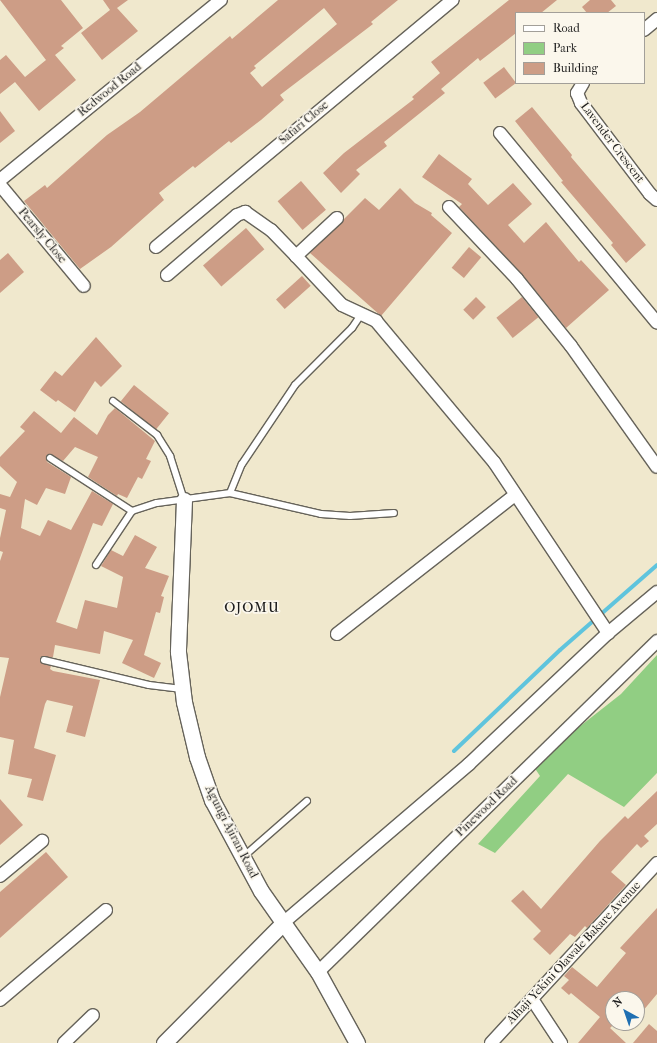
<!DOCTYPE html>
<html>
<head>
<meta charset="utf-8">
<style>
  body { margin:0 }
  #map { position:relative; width:657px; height:1043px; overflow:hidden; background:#f0e8cd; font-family:"IM FELL French Canon",serif }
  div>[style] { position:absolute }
  .green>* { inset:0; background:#91ce83 }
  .stream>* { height:4px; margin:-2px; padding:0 2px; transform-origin:2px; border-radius:2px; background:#5fc4dd }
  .building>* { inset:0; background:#cd9d86; transform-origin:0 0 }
  .roads { filter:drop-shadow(1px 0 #66635a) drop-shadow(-1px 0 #66635a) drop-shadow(0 1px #66635a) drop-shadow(0 -1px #66635a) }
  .service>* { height:6px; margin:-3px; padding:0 3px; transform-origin:3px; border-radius:3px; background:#fff }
  .minor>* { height:12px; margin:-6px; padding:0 6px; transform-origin:6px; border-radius:6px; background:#fff }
  .tertiary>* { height:15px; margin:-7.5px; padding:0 7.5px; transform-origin:7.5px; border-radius:7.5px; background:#fff }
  span { translate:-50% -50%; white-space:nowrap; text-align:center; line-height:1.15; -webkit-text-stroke:3.5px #fbf7ec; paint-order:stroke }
  .street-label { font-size:12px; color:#1c1c1c }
  .quarter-label { font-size:14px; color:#1c1c1c; letter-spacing:1px }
  .legend { position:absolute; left:515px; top:12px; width:130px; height:72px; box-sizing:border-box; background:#fbf7ec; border:1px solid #a29f99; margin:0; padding:5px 7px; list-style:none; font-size:12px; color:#1c1c1c }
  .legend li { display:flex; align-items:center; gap:8px; height:20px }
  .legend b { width:20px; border:1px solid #a29f99 }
  .north { position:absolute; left:605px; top:991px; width:40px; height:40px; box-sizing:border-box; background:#fbf7ec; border:1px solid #a29f99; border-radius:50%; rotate:320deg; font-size:11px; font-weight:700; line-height:16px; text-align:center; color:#1c1c1c }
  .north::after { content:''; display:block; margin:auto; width:14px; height:18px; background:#1f6fb2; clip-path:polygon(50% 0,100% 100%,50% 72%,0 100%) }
</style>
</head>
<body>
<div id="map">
  <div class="green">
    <i style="clip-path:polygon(657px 655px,657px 773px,624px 807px,568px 774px,495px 853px,478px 844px,540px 776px,532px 764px,621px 694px)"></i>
  </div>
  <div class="stream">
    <i style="left:454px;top:751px;width:146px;rotate:-43.6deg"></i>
    <i style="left:560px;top:650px;width:129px;rotate:-41.2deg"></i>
  </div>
  <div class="building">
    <i style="clip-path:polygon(0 0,61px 0,83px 28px,61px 46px,64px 48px,55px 55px,76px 80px,39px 111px,15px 82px,0 94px,0 60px,6px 55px,25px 77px,46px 60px)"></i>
    <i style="clip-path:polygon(103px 0,128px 0,117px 8px,138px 31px,102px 60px,81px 33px,110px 10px)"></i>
    <i style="clip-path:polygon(evenodd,278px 0,398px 0,371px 22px,373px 24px,280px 95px,284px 100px,261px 120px,231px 143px,229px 141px,195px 168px,193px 166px,159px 193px,164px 200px,111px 247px,80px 269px,24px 201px,45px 185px,47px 188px,107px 135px,140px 112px,230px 36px,232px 39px,278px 0,324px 8px,337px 24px,262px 87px,250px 73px,256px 68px,254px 66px,324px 8px)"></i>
    <i style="clip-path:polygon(509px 0,557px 0,541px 13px,516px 13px,516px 33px,480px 61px,478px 58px,441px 89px,445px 93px,384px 142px,387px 146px,356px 170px,360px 174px,341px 193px,323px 173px,344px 153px,414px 99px,412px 97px,440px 73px,431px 62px)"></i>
    <i style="clip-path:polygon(590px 0,611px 0,616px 6px,607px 13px,587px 13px,582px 7px)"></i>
    <i style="left:504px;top:67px;width:20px;height:26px;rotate:53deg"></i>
    <i style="clip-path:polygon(532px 107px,572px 155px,571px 157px,646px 245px,626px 263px,611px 245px,613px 243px,561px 182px,563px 181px,515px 121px)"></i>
    <i style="clip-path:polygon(0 111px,15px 131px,0 143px)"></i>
    <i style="clip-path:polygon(439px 154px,472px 179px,468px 184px,488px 205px,513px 183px,532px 204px,508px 225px,524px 243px,546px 222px,579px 262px,581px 260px,609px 290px,566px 328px,522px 274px,459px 207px,462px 204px,422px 177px)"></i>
    <i style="left:301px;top:181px;width:38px;height:31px;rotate:49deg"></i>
    <i style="clip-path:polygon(400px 188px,415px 203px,432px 213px,431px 215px,452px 233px,381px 316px,310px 253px,365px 198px,379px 210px)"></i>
    <i style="left:246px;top:228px;width:28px;height:57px;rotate:49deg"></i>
    <i style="left:469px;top:247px;width:16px;height:27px;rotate:40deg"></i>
    <i style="clip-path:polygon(8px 253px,24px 272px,0 293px,0 260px)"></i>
    <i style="left:302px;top:276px;width:13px;height:35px;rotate:48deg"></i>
    <i style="left:476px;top:297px;width:14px;height:18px;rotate:45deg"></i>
    <i style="left:522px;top:297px;width:26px;height:33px;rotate:51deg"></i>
    <i style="clip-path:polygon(96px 337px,122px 366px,101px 387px,95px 381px,75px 412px,58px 400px,56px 402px,40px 390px,55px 371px,62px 376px)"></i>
    <i style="left:134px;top:385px;width:45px;height:21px;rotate:39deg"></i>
    <i style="clip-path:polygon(115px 408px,155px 441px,146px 459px,151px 461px,142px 479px,138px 477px,127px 498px,118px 494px,117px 496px,88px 477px,98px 457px,75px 447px,63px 461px,48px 454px,46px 457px,47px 462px,71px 477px,65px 494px,46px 488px,37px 505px,25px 499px,21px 528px,40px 536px,48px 520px,71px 530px,92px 491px,113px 504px,102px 526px,93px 523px,56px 622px,77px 629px,85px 600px,117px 608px,123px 577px,101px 566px,111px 550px,123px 556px,135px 535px,157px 547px,145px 568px,169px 576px,161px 596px,164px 597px,160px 613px,156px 612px,144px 655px,161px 663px,154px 678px,122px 663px,133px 640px,104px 631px,100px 654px,55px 645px,53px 657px,40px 657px,41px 663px,51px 666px,50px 669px,53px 671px,100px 680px,85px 737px,66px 732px,73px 706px,47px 700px,45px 704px,34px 748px,56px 755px,43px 801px,27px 797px,32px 779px,8px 774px,14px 740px,0 737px,0 697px,9px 658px,0 657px,0 561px,3px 552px,0 551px,0 538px,6px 510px,0 508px,0 494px,10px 497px,17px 482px,0 466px,0 457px,25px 431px,20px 427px,34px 411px,61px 433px,74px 417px,97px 435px,108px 415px)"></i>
    <i style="clip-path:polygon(657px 791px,657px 824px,644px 836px,649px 841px,641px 848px,637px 844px,611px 872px,626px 885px,587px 928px,585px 926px,575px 937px,570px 934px,550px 955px,533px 939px,541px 931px,511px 901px,523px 890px,541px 909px,600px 841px,625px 816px,628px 819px)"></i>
    <i style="clip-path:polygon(0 799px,23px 825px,0 845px)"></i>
    <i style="clip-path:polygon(46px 852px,68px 877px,0 938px,0 892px)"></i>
    <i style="clip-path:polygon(657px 908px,657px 994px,637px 1018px,637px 999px,613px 999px,613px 1025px,610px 1028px,626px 1043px,578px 1043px,600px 1017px,571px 993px,569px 995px,561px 988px,569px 980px,564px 976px,572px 967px,597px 987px,626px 953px,620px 948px)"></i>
    <i style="clip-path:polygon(649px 1024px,657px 1031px,657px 1043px,633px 1043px)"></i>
  </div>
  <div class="roads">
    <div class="service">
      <i style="left:113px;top:401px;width:56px;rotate:37.7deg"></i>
      <i style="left:157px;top:435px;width:25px;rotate:58deg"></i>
      <i style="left:170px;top:456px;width:46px;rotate:72.3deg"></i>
      <i style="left:50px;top:458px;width:98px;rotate:32.9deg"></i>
      <i style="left:230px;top:493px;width:31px;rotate:-68deg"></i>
      <i style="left:242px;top:464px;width:95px;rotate:-56.1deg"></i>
      <i style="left:295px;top:385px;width:81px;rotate:-45deg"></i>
      <i style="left:352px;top:328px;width:18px;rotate:-56deg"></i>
      <i style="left:96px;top:565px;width:65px;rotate:-56.3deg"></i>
      <i style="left:132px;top:511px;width:26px;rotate:-18deg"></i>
      <i style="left:157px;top:503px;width:74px;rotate:-7.8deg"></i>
      <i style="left:230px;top:493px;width:93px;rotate:13deg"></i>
      <i style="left:321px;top:514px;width:29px;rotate:4deg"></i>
      <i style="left:350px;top:516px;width:44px;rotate:-3.9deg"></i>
      <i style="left:44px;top:660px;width:108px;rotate:13.4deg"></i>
      <i style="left:149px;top:685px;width:33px;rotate:7deg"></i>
      <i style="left:243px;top:857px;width:85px;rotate:-41.2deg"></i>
    </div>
    <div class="minor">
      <i style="left:644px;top:30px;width:17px;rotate:-40deg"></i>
      <i style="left:583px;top:83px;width:12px;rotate:121deg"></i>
      <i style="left:577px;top:93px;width:11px;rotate:68deg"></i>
      <i style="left:581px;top:103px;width:114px;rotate:52.8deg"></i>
      <i style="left:650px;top:194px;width:9px;rotate:41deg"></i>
      <i style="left:500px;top:133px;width:246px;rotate:50.4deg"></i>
      <i style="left:0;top:180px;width:285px;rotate:-39.2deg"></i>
      <i style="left:0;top:185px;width:131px;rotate:50.3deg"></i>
      <i style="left:449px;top:207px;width:99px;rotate:46.6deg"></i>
      <i style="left:517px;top:279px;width:86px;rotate:51.1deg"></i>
      <i style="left:571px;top:346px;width:148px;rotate:54.6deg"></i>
      <i style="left:337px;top:218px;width:56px;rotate:137.2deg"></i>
      <i style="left:296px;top:256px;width:67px;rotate:46.8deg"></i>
      <i style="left:342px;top:305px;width:38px;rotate:25deg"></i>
      <i style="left:376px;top:321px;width:184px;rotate:50.1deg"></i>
      <i style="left:494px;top:462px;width:206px;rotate:56.3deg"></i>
      <i style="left:156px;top:247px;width:386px;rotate:-39.8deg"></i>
      <i style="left:167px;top:275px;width:92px;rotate:-40.6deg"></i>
      <i style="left:237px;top:215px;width:9px;rotate:-21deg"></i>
      <i style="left:245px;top:212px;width:32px;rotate:35deg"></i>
      <i style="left:271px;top:230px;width:36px;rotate:46deg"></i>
      <i style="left:337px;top:634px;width:226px;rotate:-38deg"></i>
      <i style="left:0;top:876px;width:55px;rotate:-39.8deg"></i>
      <i style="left:283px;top:923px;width:245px;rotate:-40.5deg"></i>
      <i style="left:469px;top:764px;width:191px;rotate:-43.3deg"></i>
      <i style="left:608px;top:633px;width:64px;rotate:-39.9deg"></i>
      <i style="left:318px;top:972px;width:474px;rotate:-44.3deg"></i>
      <i style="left:532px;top:999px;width:53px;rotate:56.6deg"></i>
      <i style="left:0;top:1000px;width:139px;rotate:-40.3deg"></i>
      <i style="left:64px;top:1043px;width:40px;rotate:-44deg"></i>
      <i style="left:491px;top:1043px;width:245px;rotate:-47.3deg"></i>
    </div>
    <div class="tertiary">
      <i style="left:184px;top:500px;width:152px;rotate:92.3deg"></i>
      <i style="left:178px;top:652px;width:50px;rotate:83.2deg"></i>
      <i style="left:184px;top:702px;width:57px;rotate:76.7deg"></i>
      <i style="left:197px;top:757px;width:46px;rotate:70.8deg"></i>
      <i style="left:212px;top:800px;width:103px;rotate:61.7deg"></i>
      <i style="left:261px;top:891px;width:99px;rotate:54.9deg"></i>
      <i style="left:318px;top:972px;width:81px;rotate:61.2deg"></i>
      <i style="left:164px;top:1043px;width:169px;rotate:-45.2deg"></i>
    </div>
  </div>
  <div class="street-label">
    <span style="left:110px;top:90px;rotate:-39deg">Redwood Road</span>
    <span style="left:304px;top:123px;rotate:-40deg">Safari Close</span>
    <span style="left:612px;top:143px;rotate:53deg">Lavender Crescent</span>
    <span style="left:42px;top:236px;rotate:50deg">Pearsly Close</span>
    <span style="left:487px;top:807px;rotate:-44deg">Pinewood Road</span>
    <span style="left:231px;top:832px;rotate:63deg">Agungi Ajiran Road</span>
    <span style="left:574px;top:953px;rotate:-47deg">Alhaji Yekini Olawale Bakare Avenue</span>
  </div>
  <div class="quarter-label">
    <span style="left:252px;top:608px">OJOMU</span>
  </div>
  <ul class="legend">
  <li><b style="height:5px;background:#fff"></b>Road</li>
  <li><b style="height:11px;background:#91ce83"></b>Park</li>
  <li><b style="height:11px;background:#cd9d86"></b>Building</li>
  </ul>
  <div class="north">N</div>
</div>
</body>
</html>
